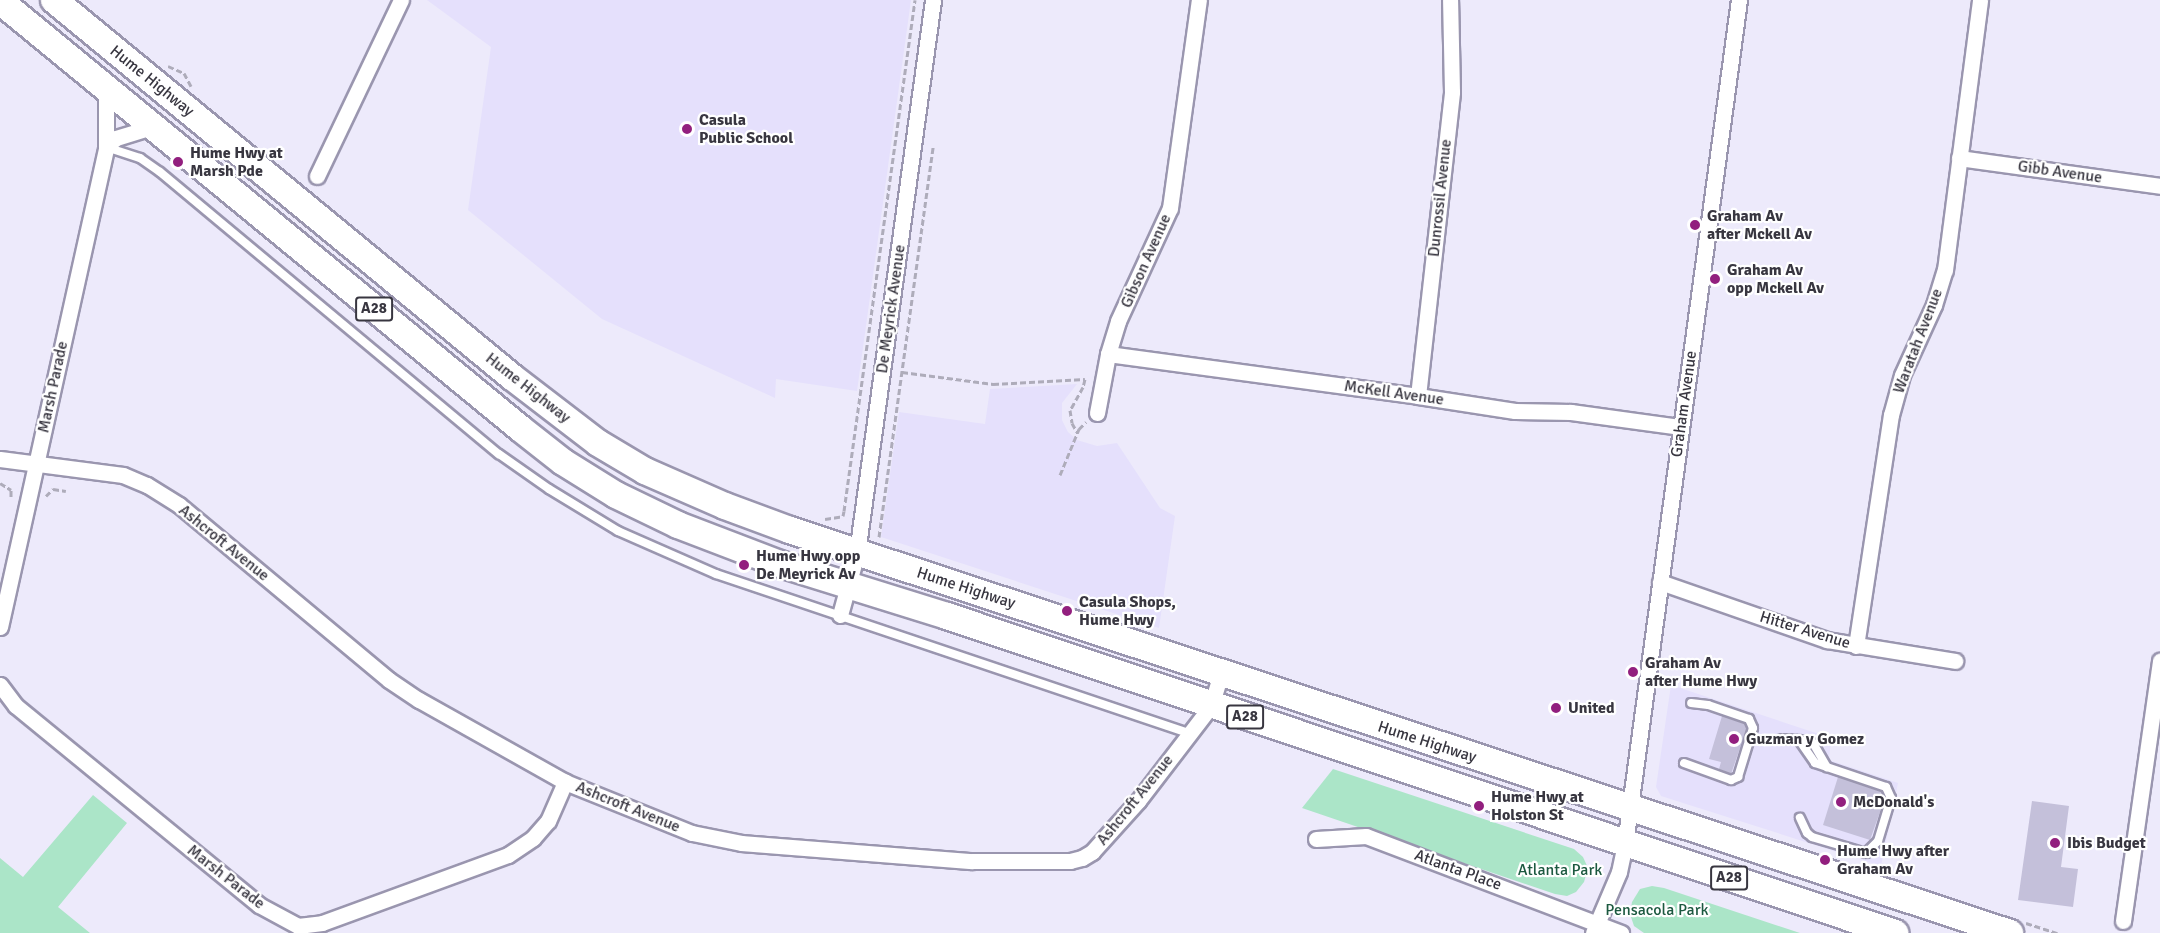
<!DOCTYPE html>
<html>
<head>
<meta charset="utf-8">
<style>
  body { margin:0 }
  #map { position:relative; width:2160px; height:933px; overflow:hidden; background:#edeafb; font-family:Signika,sans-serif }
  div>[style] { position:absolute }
  .built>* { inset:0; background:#e5e0fc }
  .green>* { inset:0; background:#abe5c8 }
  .building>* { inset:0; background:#c4c0da }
  .path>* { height:3px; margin-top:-1.5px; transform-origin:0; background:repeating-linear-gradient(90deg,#aeacba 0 6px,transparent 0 9px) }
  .roads { filter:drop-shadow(2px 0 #9a96af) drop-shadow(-2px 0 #9a96af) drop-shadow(0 2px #9a96af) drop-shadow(0 -2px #9a96af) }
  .service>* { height:8px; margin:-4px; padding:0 4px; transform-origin:4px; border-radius:4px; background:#fff }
  .minor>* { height:15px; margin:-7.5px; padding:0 7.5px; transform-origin:7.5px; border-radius:7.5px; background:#fff }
  .trunk>* { height:26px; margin:-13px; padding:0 13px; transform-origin:13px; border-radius:13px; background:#fff }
  .dots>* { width:16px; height:16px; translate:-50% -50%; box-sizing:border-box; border:3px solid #fff; border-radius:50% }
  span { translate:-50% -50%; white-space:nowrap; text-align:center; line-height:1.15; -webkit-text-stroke:4.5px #fff; paint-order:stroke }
  .shield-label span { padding:2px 4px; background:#fff; border:2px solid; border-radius:4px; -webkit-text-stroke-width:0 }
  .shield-label { font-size:15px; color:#383640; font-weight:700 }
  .street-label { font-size:16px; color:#383640 }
  .poi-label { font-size:16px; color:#383640; font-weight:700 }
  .left { translate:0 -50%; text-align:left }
  .park-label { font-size:16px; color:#1c5940 }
</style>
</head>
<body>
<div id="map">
  <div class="built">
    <i style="clip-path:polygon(427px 0,911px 0,857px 391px,776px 379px,775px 398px,602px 319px,468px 210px,491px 47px)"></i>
    <i style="clip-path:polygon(1077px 384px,1062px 403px,1062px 420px,1068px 432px,1077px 440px,1097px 446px,1117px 443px,1160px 508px,1175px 516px,1159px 628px,881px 537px,899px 412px,985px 424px,990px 389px)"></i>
    <i style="clip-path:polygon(1671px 685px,1831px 738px,1829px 760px,1898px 783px,1881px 866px,1661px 796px,1656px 787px)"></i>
  </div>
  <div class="green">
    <i style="clip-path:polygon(1333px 769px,1574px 849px,1583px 857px,1588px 868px,1584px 882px,1576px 892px,1567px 896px,1555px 894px,1302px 808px)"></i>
    <i style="clip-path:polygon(93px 795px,127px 823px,58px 907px,90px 933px,0 933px,0 858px,23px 877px)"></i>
    <i style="clip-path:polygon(1652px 886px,1664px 888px,1800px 933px,1644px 933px,1634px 926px,1630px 914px,1632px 902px,1640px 889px)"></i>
  </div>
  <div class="building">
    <i style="clip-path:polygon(1722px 716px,1745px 724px,1747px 728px,1731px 774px,1719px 769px,1721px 762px,1709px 759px)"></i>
    <i style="clip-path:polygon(1838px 777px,1882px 792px,1885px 798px,1870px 840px,1823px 825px)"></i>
    <i style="clip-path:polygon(2032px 801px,2069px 806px,2061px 867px,2078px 869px,2073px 907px,2018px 900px)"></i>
  </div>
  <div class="path">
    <i style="left:168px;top:66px;width:17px;rotate:24deg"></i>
    <i style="left:184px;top:73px;width:15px;rotate:62deg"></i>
    <i style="left:902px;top:372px;width:92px;rotate:7.5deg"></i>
    <i style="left:993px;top:384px;width:92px;rotate:-3.1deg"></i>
    <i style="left:1085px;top:379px;width:8px;rotate:104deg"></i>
    <i style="left:1083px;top:387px;width:26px;rotate:119deg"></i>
    <i style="left:1070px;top:410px;width:13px;rotate:81deg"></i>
    <i style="left:1072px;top:423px;width:10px;rotate:61deg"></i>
    <i style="left:1060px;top:475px;width:50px;rotate:-67.6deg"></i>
    <i style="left:1079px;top:429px;width:10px;rotate:-45deg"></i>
    <i style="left:0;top:483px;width:13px;rotate:32deg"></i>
    <i style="left:11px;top:490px;width:7px;rotate:90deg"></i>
    <i style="left:46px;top:496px;width:10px;rotate:-45deg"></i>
    <i style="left:53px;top:489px;width:13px;rotate:9deg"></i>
    <i style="left:825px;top:519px;width:18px;rotate:-9deg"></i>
    <i style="left:843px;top:516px;width:5px;rotate:-79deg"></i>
    <i style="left:844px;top:511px;width:516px;rotate:-82.09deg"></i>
    <i style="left:879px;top:537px;width:394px;rotate:-82.1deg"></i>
    <i style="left:2026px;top:923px;width:33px;rotate:18deg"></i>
  </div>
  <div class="roads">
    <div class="service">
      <i style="left:106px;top:147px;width:36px;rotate:18deg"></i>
      <i style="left:140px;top:158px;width:24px;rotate:35deg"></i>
      <i style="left:160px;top:172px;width:441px;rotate:39.8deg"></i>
      <i style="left:499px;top:454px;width:61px;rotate:35deg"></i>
      <i style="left:549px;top:489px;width:81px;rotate:31.3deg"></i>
      <i style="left:618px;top:531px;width:107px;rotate:23.7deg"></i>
      <i style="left:716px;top:574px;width:498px;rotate:18.6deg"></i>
      <i style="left:1782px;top:739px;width:17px;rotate:3deg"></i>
      <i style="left:1799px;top:740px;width:28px;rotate:55deg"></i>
      <i style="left:1815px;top:763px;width:75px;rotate:18.7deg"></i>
      <i style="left:1886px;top:787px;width:12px;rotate:66deg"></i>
      <i style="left:1891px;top:798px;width:45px;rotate:106.8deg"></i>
      <i style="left:1878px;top:841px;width:17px;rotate:135deg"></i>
      <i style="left:1866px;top:853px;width:56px;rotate:-163.5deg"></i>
      <i style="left:1812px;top:837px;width:6px;rotate:-141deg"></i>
      <i style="left:1807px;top:833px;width:17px;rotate:-115deg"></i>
      <i style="left:1799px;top:740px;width:14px;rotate:12deg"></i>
      <i style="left:1813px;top:743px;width:28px;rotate:60deg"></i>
      <i style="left:1684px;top:763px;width:50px;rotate:19.9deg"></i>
      <i style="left:1731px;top:780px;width:8px;rotate:-23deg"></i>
      <i style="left:1738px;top:777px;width:51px;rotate:-73deg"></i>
      <i style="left:1753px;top:728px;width:10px;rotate:-114deg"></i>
      <i style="left:1749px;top:719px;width:43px;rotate:-161.1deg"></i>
      <i style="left:1708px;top:705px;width:17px;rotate:-173deg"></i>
    </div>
    <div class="minor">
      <i style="left:106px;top:147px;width:13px;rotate:-42deg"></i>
      <i style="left:116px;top:138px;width:38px;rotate:-17deg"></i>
      <i style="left:1959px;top:158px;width:203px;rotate:7.9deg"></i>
      <i style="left:317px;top:176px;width:195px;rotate:-64.5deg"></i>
      <i style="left:1108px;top:354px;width:313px;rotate:7.7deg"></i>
      <i style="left:1418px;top:396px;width:98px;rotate:8.8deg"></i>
      <i style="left:1515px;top:411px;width:56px;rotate:1deg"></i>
      <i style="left:1571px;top:412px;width:111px;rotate:7.8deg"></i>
      <i style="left:1418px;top:396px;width:306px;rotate:-83.6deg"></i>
      <i style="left:1452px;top:92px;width:92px;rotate:-91.2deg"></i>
      <i style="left:1097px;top:413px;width:60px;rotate:-79.4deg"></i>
      <i style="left:1108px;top:354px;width:34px;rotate:-73deg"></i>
      <i style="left:1118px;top:321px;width:124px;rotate:-65.3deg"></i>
      <i style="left:1170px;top:208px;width:210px;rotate:-82.1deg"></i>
      <i style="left:0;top:459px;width:124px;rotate:7.4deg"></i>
      <i style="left:123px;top:475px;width:26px;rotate:23deg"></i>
      <i style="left:147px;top:485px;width:38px;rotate:32deg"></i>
      <i style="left:179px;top:505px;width:273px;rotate:39.8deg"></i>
      <i style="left:389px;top:680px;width:36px;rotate:34deg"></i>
      <i style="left:419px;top:700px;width:167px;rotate:29.3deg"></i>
      <i style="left:565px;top:782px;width:137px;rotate:21.9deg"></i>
      <i style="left:692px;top:833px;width:50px;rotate:11.5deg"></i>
      <i style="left:741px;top:843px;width:232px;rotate:4.5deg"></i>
      <i style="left:972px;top:861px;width:98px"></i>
      <i style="left:1070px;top:861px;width:12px;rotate:-14deg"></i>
      <i style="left:1082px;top:858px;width:12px;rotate:-31deg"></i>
      <i style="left:1092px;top:852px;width:69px;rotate:-48deg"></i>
      <i style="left:1138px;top:801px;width:120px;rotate:-52.5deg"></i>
      <i style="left:1211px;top:706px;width:34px;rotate:-73deg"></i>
      <i style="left:1660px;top:582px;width:177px;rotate:19.2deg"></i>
      <i style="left:1827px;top:640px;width:130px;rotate:9.3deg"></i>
      <i style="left:840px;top:615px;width:64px;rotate:-74.7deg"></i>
      <i style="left:857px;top:553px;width:558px;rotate:-82.17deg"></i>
      <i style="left:0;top:627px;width:492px;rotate:-77.5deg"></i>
      <i style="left:106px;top:147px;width:59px;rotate:-90deg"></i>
      <i style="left:1856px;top:646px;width:234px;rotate:-81.4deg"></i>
      <i style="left:1891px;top:415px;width:41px;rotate:-74.6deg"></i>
      <i style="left:1902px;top:375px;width:77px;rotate:-65.4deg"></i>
      <i style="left:1934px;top:305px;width:37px;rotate:-73deg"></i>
      <i style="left:1945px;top:270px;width:272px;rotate:-82.6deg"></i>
      <i style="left:0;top:685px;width:26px;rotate:53deg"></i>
      <i style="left:16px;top:706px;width:314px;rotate:39.3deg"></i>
      <i style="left:259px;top:905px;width:44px;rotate:28.3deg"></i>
      <i style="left:298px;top:926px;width:24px;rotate:-7deg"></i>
      <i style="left:322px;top:923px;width:198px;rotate:-20.1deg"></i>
      <i style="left:508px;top:855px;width:30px;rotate:-34deg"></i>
      <i style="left:533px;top:838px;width:23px;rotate:-49deg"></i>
      <i style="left:548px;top:821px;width:43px;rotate:-66.4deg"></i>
      <i style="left:1316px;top:839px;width:50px;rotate:-3.4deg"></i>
      <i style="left:1366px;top:836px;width:273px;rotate:20.8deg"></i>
      <i style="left:2123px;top:921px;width:263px;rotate:-81.9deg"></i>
      <i style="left:1593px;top:933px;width:66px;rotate:-66.9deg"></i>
      <i style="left:1619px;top:872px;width:29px;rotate:-78deg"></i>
      <i style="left:1625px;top:844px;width:852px;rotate:-82.31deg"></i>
    </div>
    <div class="trunk">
      <i style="left:54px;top:0;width:593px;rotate:39.46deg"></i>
      <i style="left:512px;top:377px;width:108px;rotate:37.5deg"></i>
      <i style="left:598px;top:443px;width:55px;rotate:30.8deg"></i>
      <i style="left:645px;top:471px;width:87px;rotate:23.6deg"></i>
      <i style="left:725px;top:506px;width:69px;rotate:20.3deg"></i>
      <i style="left:790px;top:530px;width:1285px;rotate:18.28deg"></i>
      <i style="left:0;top:1px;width:674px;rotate:39.4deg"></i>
      <i style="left:521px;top:429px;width:53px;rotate:38.2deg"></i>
      <i style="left:563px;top:462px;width:62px;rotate:31.9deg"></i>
      <i style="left:616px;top:495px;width:69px;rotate:25.8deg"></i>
      <i style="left:678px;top:525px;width:109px;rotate:20.9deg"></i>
      <i style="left:780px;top:564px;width:175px;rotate:17.3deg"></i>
      <i style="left:947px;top:616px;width:1000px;rotate:18.49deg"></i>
    </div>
  </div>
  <div class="dots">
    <i style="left:687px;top:129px;background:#921f7e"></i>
    <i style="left:178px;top:162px;background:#921f7e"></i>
    <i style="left:1695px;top:225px;background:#921f7e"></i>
    <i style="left:1715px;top:279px;background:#921f7e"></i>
    <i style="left:744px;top:565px;background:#921f7e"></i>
    <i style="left:1067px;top:611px;background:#921f7e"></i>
    <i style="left:1633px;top:672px;background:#921f7e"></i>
    <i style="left:1556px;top:708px;background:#921f7e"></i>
    <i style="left:1734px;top:739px;background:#921f7e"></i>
    <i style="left:1841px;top:802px;background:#921f7e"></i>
    <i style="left:1479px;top:806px;background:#921f7e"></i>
    <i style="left:2055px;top:843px;background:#921f7e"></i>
    <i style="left:1825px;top:860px;background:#921f7e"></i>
  </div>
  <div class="shield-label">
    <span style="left:374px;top:309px">A28</span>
    <span style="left:1245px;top:717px">A28</span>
    <span style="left:1729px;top:878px">A28</span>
  </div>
  <div class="street-label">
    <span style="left:152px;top:81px;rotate:39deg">Hume Highway</span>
    <span style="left:2060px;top:172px;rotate:8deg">Gibb Avenue</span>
    <span style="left:1440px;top:198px;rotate:-84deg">Dunrossil Avenue</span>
    <span style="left:1146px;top:261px;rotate:-66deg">Gibson Avenue</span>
    <span style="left:891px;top:309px;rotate:-82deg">De Meyrick Avenue</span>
    <span style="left:1918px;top:341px;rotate:-69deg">Waratah Avenue</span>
    <span style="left:53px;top:387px;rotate:-78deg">Marsh Parade</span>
    <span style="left:528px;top:388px;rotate:38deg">Hume Highway</span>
    <span style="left:1394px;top:393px;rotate:8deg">McKell Avenue</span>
    <span style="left:1684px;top:404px;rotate:-82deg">Graham Avenue</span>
    <span style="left:224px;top:543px;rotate:39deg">Ashcroft Avenue</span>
    <span style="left:966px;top:588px;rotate:18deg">Hume Highway</span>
    <span style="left:1805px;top:630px;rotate:17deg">Hitter Avenue</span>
    <span style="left:1427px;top:742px;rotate:18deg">Hume Highway</span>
    <span style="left:1135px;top:800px;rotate:-51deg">Ashcroft Avenue</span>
    <span style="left:628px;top:807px;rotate:22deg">Ashcroft Avenue</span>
    <span style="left:1458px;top:870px;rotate:20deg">Atlanta Place</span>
    <span style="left:226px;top:877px;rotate:38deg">Marsh Parade</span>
  </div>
  <div class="poi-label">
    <span class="left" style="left:699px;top:129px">Casula<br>Public School</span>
    <span class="left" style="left:190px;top:162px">Hume Hwy at<br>Marsh Pde</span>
    <span class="left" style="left:1707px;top:225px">Graham Av<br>after Mckell Av</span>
    <span class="left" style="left:1727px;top:279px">Graham Av<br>opp Mckell Av</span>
    <span class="left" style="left:756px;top:565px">Hume Hwy opp<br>De Meyrick Av</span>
    <span class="left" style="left:1079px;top:611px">Casula Shops,<br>Hume Hwy</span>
    <span class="left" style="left:1645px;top:672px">Graham Av<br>after Hume Hwy</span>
    <span class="left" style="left:1568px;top:708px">United</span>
    <span class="left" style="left:1746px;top:739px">Guzman y Gomez</span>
    <span class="left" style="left:1491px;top:806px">Hume Hwy at<br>Holston St</span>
    <span class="left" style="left:1853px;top:802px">McDonald's</span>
    <span class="left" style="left:2067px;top:843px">Ibis Budget</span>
    <span class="left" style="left:1837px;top:860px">Hume Hwy after<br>Graham Av</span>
  </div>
  <div class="park-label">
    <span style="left:1560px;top:870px">Atlanta Park</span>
    <span style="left:1657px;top:910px">Pensacola Park</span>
  </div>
</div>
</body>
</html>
